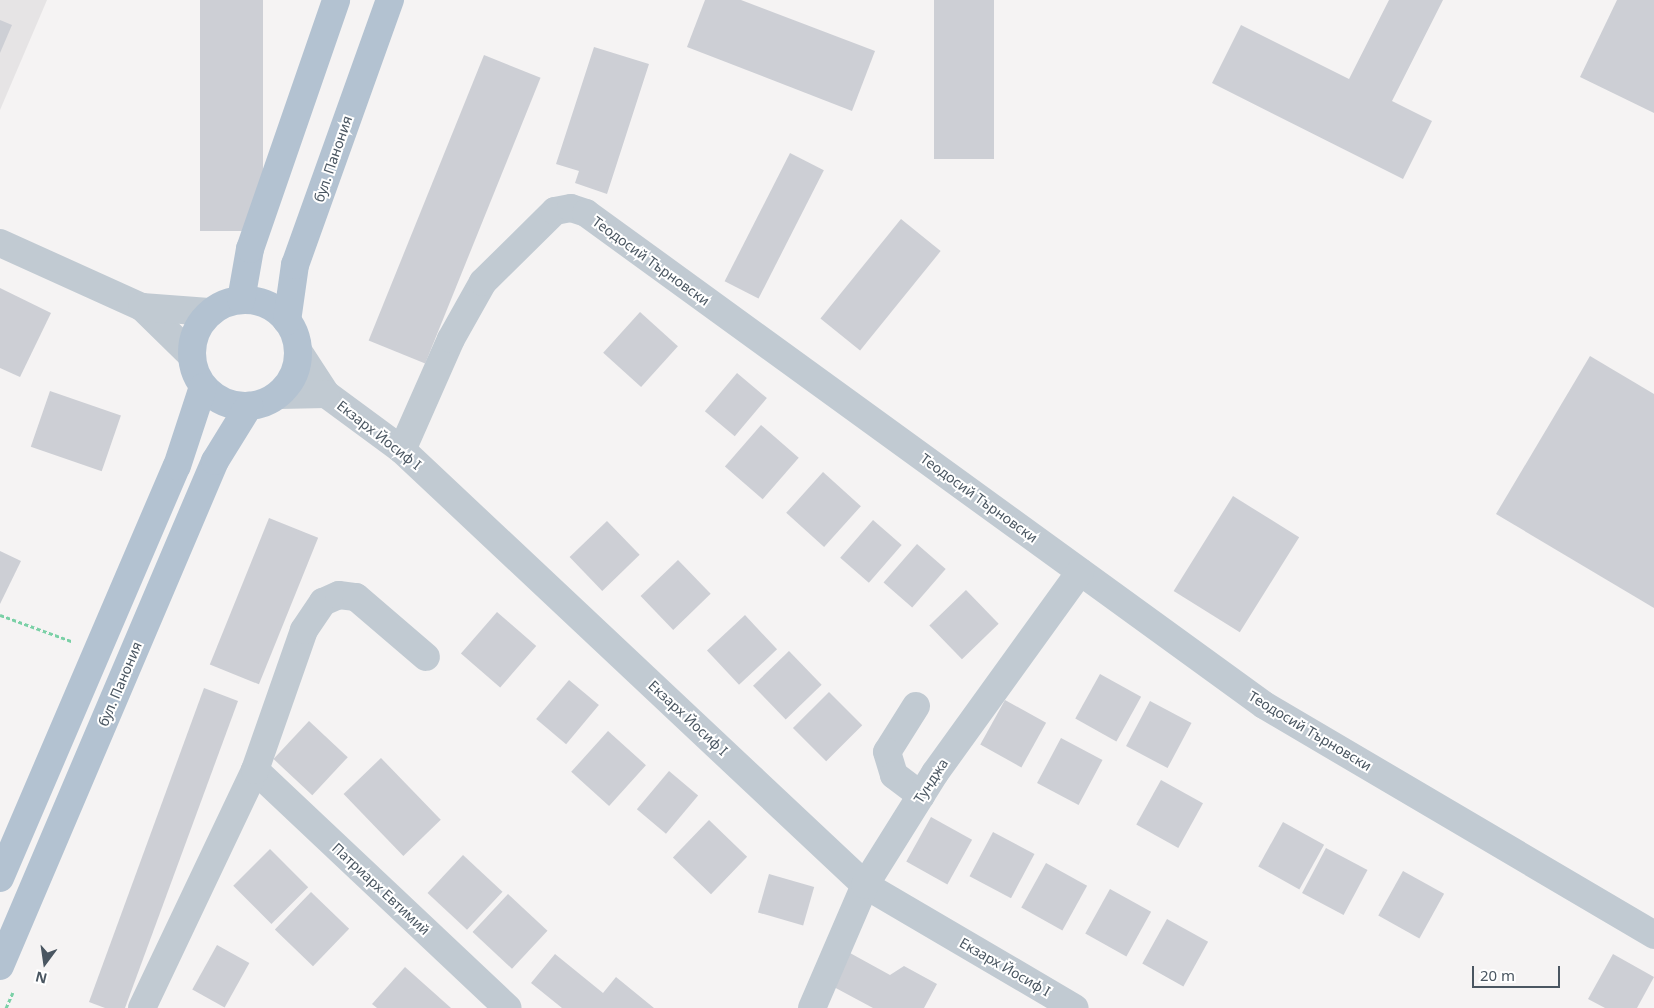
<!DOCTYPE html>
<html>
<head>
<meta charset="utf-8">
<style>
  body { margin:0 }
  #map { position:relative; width:1654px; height:1008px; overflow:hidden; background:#f5f3f3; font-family:"Noto Sans",sans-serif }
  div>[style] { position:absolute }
  .education>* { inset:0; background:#e6e4e5 }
  .building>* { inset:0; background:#cdcfd5; transform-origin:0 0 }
  .path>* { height:3px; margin-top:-1.5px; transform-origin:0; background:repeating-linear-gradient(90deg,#7ad0a6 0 4px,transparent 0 6.5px) }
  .minor>* { height:28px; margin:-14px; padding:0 14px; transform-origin:14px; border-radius:14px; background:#c1cad2 }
  .major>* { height:28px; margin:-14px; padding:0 14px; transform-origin:14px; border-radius:14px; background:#b3c2d1 }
  .major>.ring { margin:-14px; padding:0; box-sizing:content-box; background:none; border:28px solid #b3c2d1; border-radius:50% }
  span { translate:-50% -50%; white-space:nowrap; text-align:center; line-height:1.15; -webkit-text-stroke:4px #fff; paint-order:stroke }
  .street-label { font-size:14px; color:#4a5661 }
  .north { position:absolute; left:20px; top:938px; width:50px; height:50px; -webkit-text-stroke:4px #fff; paint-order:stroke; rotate:194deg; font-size:14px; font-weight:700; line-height:20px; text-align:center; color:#4a5661 }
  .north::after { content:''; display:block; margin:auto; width:18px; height:22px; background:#4a5661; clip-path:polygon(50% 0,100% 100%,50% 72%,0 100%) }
  .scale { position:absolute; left:1472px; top:966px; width:88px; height:22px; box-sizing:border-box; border:2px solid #4a5661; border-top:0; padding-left:6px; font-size:15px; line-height:18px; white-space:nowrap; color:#4a5661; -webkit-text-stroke:4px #fff; paint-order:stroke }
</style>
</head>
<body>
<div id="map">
  <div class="education">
    <i style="clip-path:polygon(0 0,47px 0,0 110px)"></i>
  </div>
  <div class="building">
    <i style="left:200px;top:0;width:63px;height:231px"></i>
    <i style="clip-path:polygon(705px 0,741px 0,875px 51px,852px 111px,687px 47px)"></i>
    <i style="left:934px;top:0;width:60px;height:159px"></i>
    <i style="clip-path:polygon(1389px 0,1443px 0,1392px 101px,1432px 121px,1403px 179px,1212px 83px,1241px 25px,1349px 79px)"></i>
    <i style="clip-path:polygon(1617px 0,1654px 0,1654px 113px,1580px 77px)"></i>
    <i style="clip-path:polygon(0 20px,12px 25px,0 53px)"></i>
    <i style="clip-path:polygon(594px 47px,649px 64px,607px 194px,575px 183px,579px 171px,556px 164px)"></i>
    <i style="left:484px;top:55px;width:61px;height:308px;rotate:22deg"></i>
    <i style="left:790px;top:153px;width:38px;height:144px;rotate:27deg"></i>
    <i style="left:901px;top:219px;width:51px;height:128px;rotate:39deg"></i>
    <i style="clip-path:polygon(0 288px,51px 313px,20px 377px,0 368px)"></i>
    <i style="left:640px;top:312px;width:51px;height:55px;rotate:42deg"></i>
    <i style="clip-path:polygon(1590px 356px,1654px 394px,1654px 608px,1496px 514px)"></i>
    <i style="left:737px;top:373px;width:39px;height:50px;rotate:40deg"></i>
    <i style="left:50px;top:391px;width:75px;height:59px;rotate:19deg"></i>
    <i style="left:761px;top:425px;width:50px;height:55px;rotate:41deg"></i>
    <i style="left:823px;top:472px;width:51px;height:55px;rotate:42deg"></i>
    <i style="left:1233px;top:496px;width:78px;height:112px;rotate:32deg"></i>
    <i style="left:269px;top:518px;width:53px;height:158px;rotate:22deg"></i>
    <i style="left:873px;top:520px;width:38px;height:50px;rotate:41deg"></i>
    <i style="left:607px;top:521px;width:47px;height:52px;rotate:46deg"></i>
    <i style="left:917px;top:544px;width:38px;height:51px;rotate:41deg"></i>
    <i style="clip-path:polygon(0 551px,21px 561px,0 604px)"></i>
    <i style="left:678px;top:560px;width:47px;height:52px;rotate:46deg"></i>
    <i style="left:966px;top:590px;width:47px;height:51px;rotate:46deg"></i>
    <i style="left:497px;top:612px;width:52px;height:55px;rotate:41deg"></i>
    <i style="left:745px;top:615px;width:47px;height:52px;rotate:47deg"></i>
    <i style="left:789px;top:651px;width:47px;height:50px;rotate:46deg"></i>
    <i style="left:1100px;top:674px;width:47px;height:51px;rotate:29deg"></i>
    <i style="left:569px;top:680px;width:39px;height:51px;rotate:40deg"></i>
    <i style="clip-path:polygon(204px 688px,238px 701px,125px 1008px,105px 1008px,89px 1002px)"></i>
    <i style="left:829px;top:692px;width:47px;height:51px;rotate:45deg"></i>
    <i style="left:1005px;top:700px;width:47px;height:51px;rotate:29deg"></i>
    <i style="left:1150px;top:701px;width:47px;height:51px;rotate:28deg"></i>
    <i style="left:309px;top:721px;width:53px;height:52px;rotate:43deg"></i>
    <i style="left:608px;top:731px;width:51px;height:55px;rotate:42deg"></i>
    <i style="left:1061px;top:738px;width:47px;height:51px;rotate:28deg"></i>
    <i style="left:381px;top:758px;width:86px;height:52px;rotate:46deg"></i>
    <i style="left:669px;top:771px;width:38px;height:50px;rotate:40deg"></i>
    <i style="left:1161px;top:780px;width:48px;height:51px;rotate:29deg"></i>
    <i style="left:931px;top:817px;width:47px;height:51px;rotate:29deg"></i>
    <i style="left:709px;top:820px;width:53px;height:52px;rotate:44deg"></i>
    <i style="left:1283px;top:822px;width:47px;height:51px;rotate:29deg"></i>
    <i style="left:993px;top:832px;width:47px;height:50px;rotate:28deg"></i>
    <i style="left:1326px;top:848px;width:47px;height:51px;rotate:28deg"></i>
    <i style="left:270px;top:849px;width:54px;height:52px;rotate:45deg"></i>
    <i style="left:463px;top:855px;width:54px;height:52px;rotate:43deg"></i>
    <i style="left:1046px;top:863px;width:47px;height:51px;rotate:29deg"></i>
    <i style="left:1403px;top:871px;width:47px;height:51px;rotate:29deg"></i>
    <i style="left:769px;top:874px;width:47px;height:40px;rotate:16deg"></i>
    <i style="left:1110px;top:889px;width:47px;height:51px;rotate:29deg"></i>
    <i style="left:311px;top:892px;width:53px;height:52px;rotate:44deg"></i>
    <i style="left:508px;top:894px;width:54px;height:52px;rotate:43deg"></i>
    <i style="left:1167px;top:919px;width:47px;height:51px;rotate:29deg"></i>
    <i style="left:217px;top:945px;width:37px;height:51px;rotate:29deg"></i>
    <i style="clip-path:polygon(850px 953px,890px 975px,904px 966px,937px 984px,924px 1008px,873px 1008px,832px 986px)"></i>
    <i style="clip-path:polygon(555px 954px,603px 993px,616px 977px,654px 1008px,562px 1008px,531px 983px)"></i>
    <i style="clip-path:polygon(1613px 954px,1654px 977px,1637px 1008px,1605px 1008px,1588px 999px)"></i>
    <i style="clip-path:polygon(405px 967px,451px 1008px,377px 1008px,372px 1004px)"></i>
  </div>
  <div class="path">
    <i style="left:0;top:615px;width:76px;rotate:20.1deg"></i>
    <i style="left:6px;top:1008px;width:17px;rotate:-66deg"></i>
  </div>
  <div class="minor">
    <i style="left:0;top:243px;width:156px;rotate:24.3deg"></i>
    <i style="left:142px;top:307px;width:69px;rotate:44.4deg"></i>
    <i style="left:142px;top:307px;width:67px;rotate:4.3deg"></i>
    <i style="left:298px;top:351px;width:51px;rotate:56.9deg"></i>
    <i style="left:326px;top:394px;width:94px;rotate:36.4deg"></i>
    <i style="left:402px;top:450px;width:635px;rotate:43.21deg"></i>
    <i style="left:865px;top:885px;width:243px;rotate:30.4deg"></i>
    <i style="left:279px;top:395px;width:47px;rotate:-1.2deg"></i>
    <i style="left:402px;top:450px;width:121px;rotate:-66.2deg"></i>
    <i style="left:451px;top:339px;width:65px;rotate:-60.7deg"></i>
    <i style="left:483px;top:282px;width:101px;rotate:-44.6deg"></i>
    <i style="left:555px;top:211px;width:16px;rotate:-11deg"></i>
    <i style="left:571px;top:208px;width:16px;rotate:18deg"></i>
    <i style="left:586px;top:213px;width:838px;rotate:35.97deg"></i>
    <i style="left:1264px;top:705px;width:453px;rotate:30.5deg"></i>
    <i style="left:916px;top:706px;width:54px;rotate:122.2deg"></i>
    <i style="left:887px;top:752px;width:24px;rotate:73deg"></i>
    <i style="left:894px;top:775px;width:34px;rotate:37deg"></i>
    <i style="left:255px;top:770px;width:347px;rotate:43.3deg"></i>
    <i style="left:142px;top:1008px;width:263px;rotate:-64.6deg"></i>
    <i style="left:255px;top:770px;width:148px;rotate:-70.7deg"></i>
    <i style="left:304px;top:630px;width:34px;rotate:-56deg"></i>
    <i style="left:323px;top:602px;width:17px;rotate:-24deg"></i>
    <i style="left:339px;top:595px;width:17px;rotate:7deg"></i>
    <i style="left:356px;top:597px;width:92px;rotate:40.6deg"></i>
    <i style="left:812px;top:1008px;width:134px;rotate:-66.7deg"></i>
    <i style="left:865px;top:885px;width:132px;rotate:-58deg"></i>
    <i style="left:935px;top:773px;width:248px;rotate:-54.2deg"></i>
  </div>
  <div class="major">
    <i class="ring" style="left:192px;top:300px;width:78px;height:78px"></i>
    <i style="left:241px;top:300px;width:52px;rotate:-80deg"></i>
    <i style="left:250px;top:249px;width:263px;rotate:-70.9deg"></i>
    <i style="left:287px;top:321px;width:57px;rotate:-81.9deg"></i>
    <i style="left:295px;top:265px;width:282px;rotate:-70.3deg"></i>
    <i style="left:0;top:878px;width:448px;rotate:-66.8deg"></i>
    <i style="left:177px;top:466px;width:83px;rotate:-71.8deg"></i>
    <i style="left:0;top:966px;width:549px;rotate:-66.94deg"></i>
    <i style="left:215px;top:461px;width:65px;rotate:-58.3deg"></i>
  </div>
  <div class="street-label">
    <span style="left:333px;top:159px;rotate:-71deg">бул. Панония</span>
    <span style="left:651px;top:261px;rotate:36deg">Теодосий Търновски</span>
    <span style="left:379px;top:435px;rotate:38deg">Екзарх Йосиф I</span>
    <span style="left:979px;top:498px;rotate:36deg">Теодосий Търновски</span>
    <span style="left:120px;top:684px;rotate:-67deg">бул. Панония</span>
    <span style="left:688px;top:718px;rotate:43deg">Екзарх Йосиф I</span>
    <span style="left:1310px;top:731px;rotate:31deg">Теодосий Търновски</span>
    <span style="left:931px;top:781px;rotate:-57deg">Тунджа</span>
    <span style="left:381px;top:889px;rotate:43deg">Патриарх Евтимий</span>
    <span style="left:1005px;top:967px;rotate:30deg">Екзарх Йосиф I</span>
  </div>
  <div class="north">N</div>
  <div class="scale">20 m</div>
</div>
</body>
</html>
